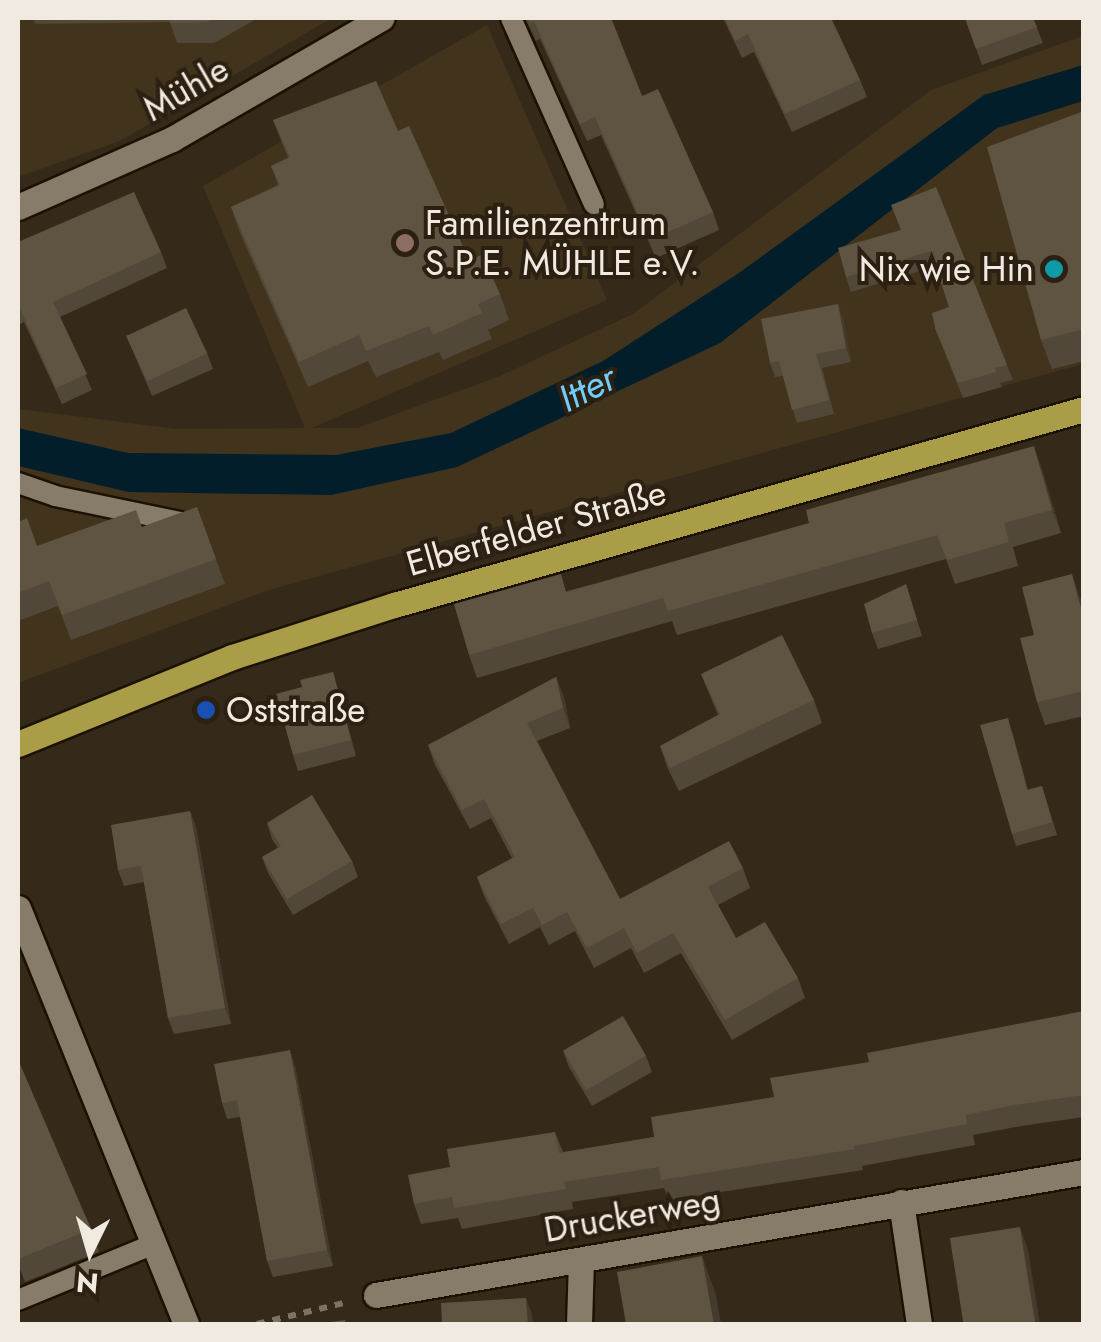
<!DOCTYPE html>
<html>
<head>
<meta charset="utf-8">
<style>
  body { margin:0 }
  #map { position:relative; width:1101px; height:1342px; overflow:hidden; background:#352a1a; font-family:Jost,sans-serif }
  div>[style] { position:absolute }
  .built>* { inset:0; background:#41331c }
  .water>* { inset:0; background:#021e2b }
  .path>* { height:6px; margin-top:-3px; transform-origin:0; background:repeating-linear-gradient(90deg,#7c7365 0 8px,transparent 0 16px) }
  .roads { filter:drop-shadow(2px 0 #1c1204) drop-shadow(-2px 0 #1c1204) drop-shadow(0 2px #1c1204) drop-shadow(0 -2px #1c1204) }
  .service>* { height:20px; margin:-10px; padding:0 10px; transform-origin:10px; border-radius:10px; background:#877b69 }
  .minor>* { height:25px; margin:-12.5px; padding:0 12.5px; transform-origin:12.5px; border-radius:12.5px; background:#877b69 }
  .secondary>* { height:25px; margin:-12.5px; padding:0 12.5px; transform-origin:12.5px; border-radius:12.5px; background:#877b69 }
  .primary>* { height:25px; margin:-12.5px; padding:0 12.5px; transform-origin:12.5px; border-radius:12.5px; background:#aa9d47 }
  .wall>* { inset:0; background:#524839 }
  .shaded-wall>* { inset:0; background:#423b2e }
  .building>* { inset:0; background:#5f5442; transform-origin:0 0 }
  .dots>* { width:28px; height:28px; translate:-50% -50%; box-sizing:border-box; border:5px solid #2b2011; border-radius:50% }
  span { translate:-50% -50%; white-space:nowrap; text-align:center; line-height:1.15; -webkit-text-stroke:8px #2b2011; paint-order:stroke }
  .street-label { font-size:35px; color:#f1eae0 }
  .poi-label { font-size:35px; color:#f1eae0 }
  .left { translate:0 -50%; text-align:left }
  .right { translate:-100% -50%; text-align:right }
  .water-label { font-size:38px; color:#71cefb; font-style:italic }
  .frame { position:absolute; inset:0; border:20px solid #f1eae0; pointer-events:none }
  .north { position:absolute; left:40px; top:1202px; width:100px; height:100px; -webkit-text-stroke:8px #2b2011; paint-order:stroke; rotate:185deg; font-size:28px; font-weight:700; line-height:40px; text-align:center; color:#f1eae0 }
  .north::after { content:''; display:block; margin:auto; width:35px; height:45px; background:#f1eae0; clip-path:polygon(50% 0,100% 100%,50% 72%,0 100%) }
</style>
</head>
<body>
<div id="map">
  <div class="built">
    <i style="clip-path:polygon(18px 18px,332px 18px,120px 141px,18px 177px)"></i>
    <i style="clip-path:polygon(487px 25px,607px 300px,312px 428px,357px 428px,500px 376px,633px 314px,931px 90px,1083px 36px,1083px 364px,269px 590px,18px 683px,18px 409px,177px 429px,305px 428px,203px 186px)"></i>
  </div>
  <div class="water">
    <i style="clip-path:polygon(1083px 65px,1083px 101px,997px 128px,720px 343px,457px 467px,331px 495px,129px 492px,18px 466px,18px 428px,128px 453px,336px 455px,451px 433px,603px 361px,739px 273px,984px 95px)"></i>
  </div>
  <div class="path">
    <i style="left:257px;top:1324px;width:94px;rotate:-13.6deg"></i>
  </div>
  <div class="roads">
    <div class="service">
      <i style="left:511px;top:18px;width:204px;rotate:66deg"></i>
      <i style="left:18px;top:483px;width:39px;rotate:19deg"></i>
      <i style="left:55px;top:496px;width:128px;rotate:11.7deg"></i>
      <i style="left:18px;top:1300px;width:147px;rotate:-22.4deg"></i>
    </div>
    <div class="minor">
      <i style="left:18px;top:207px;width:168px;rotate:-23.8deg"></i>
      <i style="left:172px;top:139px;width:242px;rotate:-30deg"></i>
      <i style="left:901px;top:1202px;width:123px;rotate:81.6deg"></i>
      <i style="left:376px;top:1295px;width:719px;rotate:-9.86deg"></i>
      <i style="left:579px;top:1324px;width:64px;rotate:-88.2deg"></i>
    </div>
    <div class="secondary">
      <i style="left:18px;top:908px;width:449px;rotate:68deg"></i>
    </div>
    <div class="primary">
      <i style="left:18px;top:744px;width:231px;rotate:-22.1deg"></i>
      <i style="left:232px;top:657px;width:170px;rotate:-17.8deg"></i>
      <i style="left:394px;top:605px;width:717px;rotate:-15.86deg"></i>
    </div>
  </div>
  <div class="wall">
    <i style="clip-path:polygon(33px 18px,258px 18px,214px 43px,177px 43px,170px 22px,35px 24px)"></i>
    <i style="clip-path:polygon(525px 18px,611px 18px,642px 96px,713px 212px,719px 230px,656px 258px,601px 135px,587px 141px,540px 39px,536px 41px)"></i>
    <i style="clip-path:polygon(723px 18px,831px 18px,860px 80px,867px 97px,792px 132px,754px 52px,742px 58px)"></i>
    <i style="clip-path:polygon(965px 18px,1033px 18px,1043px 43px,982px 65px)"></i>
    <i style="clip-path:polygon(1084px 111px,1084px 361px,1052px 369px,1041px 340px)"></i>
    <i style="clip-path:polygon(273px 120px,398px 131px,469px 260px,500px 294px,509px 320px,488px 330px,492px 339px,443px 360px,439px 352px,376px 377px,368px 361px,308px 387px,240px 233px,231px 207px,278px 185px,271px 166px,288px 158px)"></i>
    <i style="clip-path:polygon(936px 187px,1013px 380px,1000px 383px,1002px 387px,963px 398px,935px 328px,949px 307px,936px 266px,851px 292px,846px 277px,901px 230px)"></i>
    <i style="clip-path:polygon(18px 242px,161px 252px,167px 268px,60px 317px,92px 390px,62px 404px,24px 322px,18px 325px)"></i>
    <i style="clip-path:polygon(838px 304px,843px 318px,851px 362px,822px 368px,834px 414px,797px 423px,783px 376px,775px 377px,770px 363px)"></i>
    <i style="clip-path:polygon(126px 335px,207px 353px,213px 369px,152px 396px)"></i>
    <i style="clip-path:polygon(1042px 469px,1061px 533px,1013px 547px,1018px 566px,955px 584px,946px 559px,677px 635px,672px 621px,477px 678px,469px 655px,567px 591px)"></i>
    <i style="clip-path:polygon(197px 507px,225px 584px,71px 640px,58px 606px,18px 621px,18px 522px,37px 546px,142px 527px)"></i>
    <i style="clip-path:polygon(906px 584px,922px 636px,878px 649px,872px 633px)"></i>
    <i style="clip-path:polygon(1080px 598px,1084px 611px,1084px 716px,1045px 725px,1037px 702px,1034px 635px)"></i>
    <i style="clip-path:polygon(333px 672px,356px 756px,298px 771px,293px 755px,302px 687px)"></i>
    <i style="clip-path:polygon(701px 674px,814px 700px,822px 723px,679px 791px,668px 769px,660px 746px,718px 715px)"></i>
    <i style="clip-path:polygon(556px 677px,564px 697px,570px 728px,537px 741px,620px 899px,743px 868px,750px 888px,718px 905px,736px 938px,798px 978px,805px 998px,732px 1040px,681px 953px,644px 973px,631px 948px,594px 968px,575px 931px,549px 945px,540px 927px,509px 944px,484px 896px,477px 877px,512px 858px,491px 818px,470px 829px,435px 765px,428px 745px)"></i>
    <i style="clip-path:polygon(1012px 731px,1028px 790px,1042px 786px,1057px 835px,1016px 846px,1012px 834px)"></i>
    <i style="clip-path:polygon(190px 811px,196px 827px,231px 1024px,174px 1034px,168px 1018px,144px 882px,124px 886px,118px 870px)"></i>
    <i style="clip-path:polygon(267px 823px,352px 861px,358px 877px,293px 915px,268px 873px,262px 857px,278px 848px,272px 839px)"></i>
    <i style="clip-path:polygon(1084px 1011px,1084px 1117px,1021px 1126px,973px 1135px,975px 1145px,862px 1166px,863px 1170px,669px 1200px,664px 1188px,572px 1202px,573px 1209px,462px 1229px,458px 1218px,421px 1224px,414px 1204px,450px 1167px,555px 1132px,563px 1152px,654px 1137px,774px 1097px,869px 1062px)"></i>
    <i style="clip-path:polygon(563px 1051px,646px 1056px,652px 1072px,592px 1106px,569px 1067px)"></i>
    <i style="clip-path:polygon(18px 1066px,91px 1229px,99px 1252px,25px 1282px,18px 1264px)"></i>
    <i style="clip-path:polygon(295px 1066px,333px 1266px,273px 1277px,267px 1261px,240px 1117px,227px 1119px,222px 1103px)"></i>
  </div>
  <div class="shaded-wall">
    <i style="clip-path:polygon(838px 304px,843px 318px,851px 362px,846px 348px)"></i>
    <i style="clip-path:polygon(1034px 446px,1042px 469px,1061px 533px,1052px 510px)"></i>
    <i style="clip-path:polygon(1072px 574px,1080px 598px,1084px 611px,1084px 620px)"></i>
    <i style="clip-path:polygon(556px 677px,564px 697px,570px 728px,563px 708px)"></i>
    <i style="clip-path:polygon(190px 811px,196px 827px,231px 1024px,225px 1008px)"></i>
    <i style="clip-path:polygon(290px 1050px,295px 1066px,333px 1266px,327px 1250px)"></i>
    <i style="clip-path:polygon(1020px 1227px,1028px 1250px,1040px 1324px,1035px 1324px)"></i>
    <i style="clip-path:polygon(702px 1256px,716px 1295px,721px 1324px,714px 1324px)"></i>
    <i style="clip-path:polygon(526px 1298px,532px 1314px,533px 1324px,528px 1324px)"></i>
  </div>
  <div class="building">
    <i style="clip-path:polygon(170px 18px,215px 18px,207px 22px,170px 23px)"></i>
    <i style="clip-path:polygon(527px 18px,611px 18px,642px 96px,658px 89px,713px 212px,650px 240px,595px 117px,580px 124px,534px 21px,530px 23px)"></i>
    <i style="clip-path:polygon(725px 18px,831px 18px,860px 80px,785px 114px,748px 34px,735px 41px)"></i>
    <i style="clip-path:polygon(965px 18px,1033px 18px,1037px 27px,976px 49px)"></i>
    <i style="clip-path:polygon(376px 81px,398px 131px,409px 126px,469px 260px,482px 255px,500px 294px,478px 304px,482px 313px,433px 335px,429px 326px,366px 351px,359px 335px,299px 362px,231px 207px,280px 185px,271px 166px,290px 157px,273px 120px)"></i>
    <i style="clip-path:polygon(1084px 111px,1084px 329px,1041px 340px,987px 147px)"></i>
    <i style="clip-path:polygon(936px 187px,1007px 365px,995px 368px,996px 372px,958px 383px,935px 328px,932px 313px,949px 307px,931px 251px,846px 277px,838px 248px,901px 230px,891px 205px)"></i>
    <i style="clip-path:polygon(134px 192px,161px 252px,53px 302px,87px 374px,56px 388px,19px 306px,18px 307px,18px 242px)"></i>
    <i style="clip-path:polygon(838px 304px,846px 348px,816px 354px,829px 400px,792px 410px,779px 361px,770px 363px,761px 319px)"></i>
    <i style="left:186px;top:308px;width:50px;height:66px;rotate:65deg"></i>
    <i style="clip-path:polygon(1034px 446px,1052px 510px,1004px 523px,1009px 542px,947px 560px,937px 535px,668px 611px,663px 598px,469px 655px,454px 604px,561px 574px,566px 592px,809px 523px,806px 510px)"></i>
    <i style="clip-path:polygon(197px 507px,216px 559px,62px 615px,49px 581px,18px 593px,18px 522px,27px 518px,37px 546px,136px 510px,142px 527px)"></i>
    <i style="clip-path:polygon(1072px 574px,1084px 620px,1084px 691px,1037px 702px,1020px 638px,1034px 635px,1022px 587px)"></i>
    <i style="clip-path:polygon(906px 584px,917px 620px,872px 633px,864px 604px)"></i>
    <i style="clip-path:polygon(782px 635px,814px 700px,670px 768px,660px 746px,720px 714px,701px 674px)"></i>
    <i style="clip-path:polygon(333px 672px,351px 740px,293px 755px,276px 694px,302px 687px,300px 680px)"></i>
    <i style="clip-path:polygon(556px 677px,563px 708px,527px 723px,620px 899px,729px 841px,743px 868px,708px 887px,736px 938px,765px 922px,798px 978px,725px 1020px,673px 933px,637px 953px,624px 928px,587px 948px,567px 912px,542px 925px,533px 908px,501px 924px,477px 877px,515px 857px,484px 799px,462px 810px,428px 745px)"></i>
    <i style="clip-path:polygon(1008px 718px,1027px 790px,1042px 786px,1052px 822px,1012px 834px,980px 725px)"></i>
    <i style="clip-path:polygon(312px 795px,352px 861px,287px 899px,262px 857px,281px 846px,267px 823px)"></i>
    <i style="clip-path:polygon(190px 811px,225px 1008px,168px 1018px,141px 866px,118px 870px,111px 825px)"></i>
    <i style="clip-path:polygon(1084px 1011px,1084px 1095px,1014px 1105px,966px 1115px,967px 1124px,854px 1146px,855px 1149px,661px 1180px,659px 1167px,564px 1182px,566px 1189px,454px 1208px,452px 1197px,414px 1204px,408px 1175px,450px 1167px,447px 1149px,555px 1132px,559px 1153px,654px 1137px,651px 1117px,774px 1097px,770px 1078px,869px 1062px,867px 1053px)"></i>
    <i style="left:623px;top:1016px;width:46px;height:69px;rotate:60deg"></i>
    <i style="clip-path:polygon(290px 1050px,327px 1250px,267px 1261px,237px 1100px,222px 1103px,214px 1064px)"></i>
    <i style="clip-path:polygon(20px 1064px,91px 1229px,18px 1259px,18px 1066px)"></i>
    <i style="left:1020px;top:1227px;width:98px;height:71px;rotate:81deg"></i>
    <i style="clip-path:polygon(702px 1256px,714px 1324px,626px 1324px,617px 1272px)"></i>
    <i style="clip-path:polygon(526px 1298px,528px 1324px,442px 1324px,441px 1303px)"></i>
    <i style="clip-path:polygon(345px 1320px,346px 1324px,314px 1324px)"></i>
  </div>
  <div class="dots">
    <i style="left:405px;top:243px;background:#8d6e63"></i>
    <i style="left:1054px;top:269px;background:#0f9aa8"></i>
    <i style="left:206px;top:710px;background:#1a4fb4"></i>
  </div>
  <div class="street-label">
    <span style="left:186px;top:89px;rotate:-30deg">Mühle</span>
    <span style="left:536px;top:528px;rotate:-16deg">Elberfelder Straße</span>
    <span style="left:632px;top:1215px;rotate:-10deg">Druckerweg</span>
  </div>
  <div class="poi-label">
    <span class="left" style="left:425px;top:243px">Familienzentrum<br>S.P.E. MÜHLE e.V.</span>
    <span class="right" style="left:1034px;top:269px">Nix wie Hin</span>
    <span class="left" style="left:226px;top:710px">Oststraße</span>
  </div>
  <div class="water-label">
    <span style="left:587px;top:388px;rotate:-27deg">Itter</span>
  </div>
  <div class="frame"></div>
  <div class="north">N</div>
</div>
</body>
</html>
